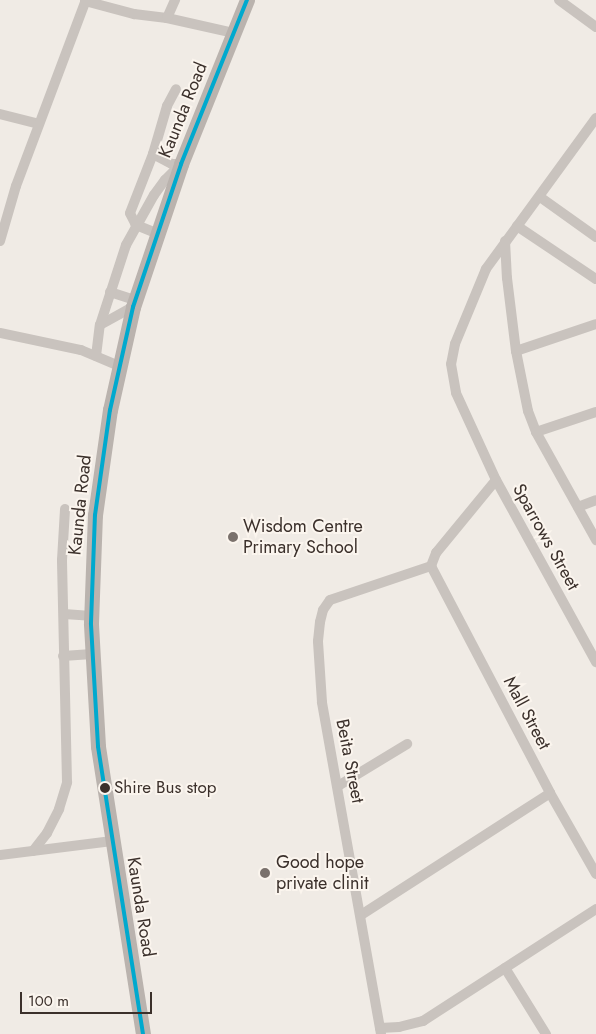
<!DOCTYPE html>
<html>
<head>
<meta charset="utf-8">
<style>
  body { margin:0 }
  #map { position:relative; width:596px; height:1034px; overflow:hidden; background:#f0ebe5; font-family:Jost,sans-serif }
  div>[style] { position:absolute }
  .street>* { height:10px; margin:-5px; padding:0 5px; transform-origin:5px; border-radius:5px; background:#c9c3be }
  .secondary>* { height:15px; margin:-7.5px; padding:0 7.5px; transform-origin:7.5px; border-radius:7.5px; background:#bab3ae }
  .bus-1>* { height:4px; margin:-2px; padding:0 2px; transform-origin:2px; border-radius:2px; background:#00a9ce }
  .dots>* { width:14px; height:14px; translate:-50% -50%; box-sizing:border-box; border:2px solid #fbf5ee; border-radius:50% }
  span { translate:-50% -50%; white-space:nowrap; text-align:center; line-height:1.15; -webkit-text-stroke:4px #fbf5ee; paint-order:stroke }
  .bus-label { font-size:17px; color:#3b302b }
  .left { translate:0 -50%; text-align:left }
  .street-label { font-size:18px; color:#3b302b }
  .poi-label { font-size:18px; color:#3b302b }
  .scale { position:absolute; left:20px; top:992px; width:132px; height:22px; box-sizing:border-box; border:2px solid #3b302b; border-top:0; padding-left:6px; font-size:15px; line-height:18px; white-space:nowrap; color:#3b302b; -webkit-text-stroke:4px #fbf5ee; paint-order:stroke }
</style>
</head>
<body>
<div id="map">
  <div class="street">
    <i style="left:559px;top:0;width:46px;rotate:36.1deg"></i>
    <i style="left:85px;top:1px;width:51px;rotate:14.9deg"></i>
    <i style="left:134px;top:14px;width:33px;rotate:7deg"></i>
    <i style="left:167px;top:18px;width:69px;rotate:12.6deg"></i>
    <i style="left:167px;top:18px;width:20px;rotate:-66deg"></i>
    <i style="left:0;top:114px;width:40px;rotate:14.4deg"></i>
    <i style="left:596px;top:118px;width:187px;rotate:126.1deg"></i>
    <i style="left:486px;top:269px;width:81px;rotate:112.5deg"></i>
    <i style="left:455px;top:344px;width:20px;rotate:101deg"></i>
    <i style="left:451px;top:364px;width:29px;rotate:80deg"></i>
    <i style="left:456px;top:393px;width:96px;rotate:65.3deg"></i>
    <i style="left:496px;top:480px;width:208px;rotate:61.2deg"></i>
    <i style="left:153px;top:154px;width:21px;rotate:28deg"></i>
    <i style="left:172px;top:164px;width:9px"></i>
    <i style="left:540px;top:197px;width:69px;rotate:35.5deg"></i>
    <i style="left:517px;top:226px;width:95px;rotate:33.9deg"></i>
    <i style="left:156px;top:233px;width:22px;rotate:-158deg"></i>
    <i style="left:136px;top:225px;width:13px;rotate:-117deg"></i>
    <i style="left:130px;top:213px;width:63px;rotate:-68.7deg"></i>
    <i style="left:153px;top:154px;width:50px;rotate:-73.7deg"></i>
    <i style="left:167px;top:106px;width:19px;rotate:-62deg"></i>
    <i style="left:0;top:241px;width:57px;rotate:-73.8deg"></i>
    <i style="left:16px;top:186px;width:199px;rotate:-69.4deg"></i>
    <i style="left:505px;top:241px;width:37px;rotate:87deg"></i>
    <i style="left:507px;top:278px;width:74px;rotate:83deg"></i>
    <i style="left:516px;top:351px;width:61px;rotate:78.7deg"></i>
    <i style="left:528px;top:411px;width:22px;rotate:69deg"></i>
    <i style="left:536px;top:432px;width:124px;rotate:60.9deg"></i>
    <i style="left:110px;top:292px;width:26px;rotate:18deg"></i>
    <i style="left:100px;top:325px;width:38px;rotate:-29deg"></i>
    <i style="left:0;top:333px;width:83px;rotate:11.9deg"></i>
    <i style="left:81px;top:350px;width:41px;rotate:22.8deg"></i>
    <i style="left:516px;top:351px;width:84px;rotate:-18.6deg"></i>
    <i style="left:96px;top:356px;width:31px;rotate:-83deg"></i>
    <i style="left:100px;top:325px;width:84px;rotate:-72deg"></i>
    <i style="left:126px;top:245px;width:57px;rotate:-60.8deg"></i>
    <i style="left:154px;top:195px;width:19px;rotate:-54deg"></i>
    <i style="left:165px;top:180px;width:20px;rotate:-45deg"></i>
    <i style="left:536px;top:432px;width:63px;rotate:-18.4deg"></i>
    <i style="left:578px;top:507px;width:19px;rotate:-21deg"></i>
    <i style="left:431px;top:566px;width:256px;rotate:62.3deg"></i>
    <i style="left:550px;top:793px;width:93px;rotate:60.4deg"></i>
    <i style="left:431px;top:566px;width:14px;rotate:-69deg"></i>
    <i style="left:436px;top:553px;width:94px;rotate:-50.6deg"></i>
    <i style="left:64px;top:614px;width:27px;rotate:4deg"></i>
    <i style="left:63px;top:656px;width:29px;rotate:-4deg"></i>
    <i style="left:338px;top:786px;width:81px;rotate:-31.3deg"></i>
    <i style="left:33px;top:851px;width:23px;rotate:-52deg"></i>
    <i style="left:47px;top:833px;width:27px;rotate:-63deg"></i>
    <i style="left:59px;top:809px;width:28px;rotate:-73deg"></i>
    <i style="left:67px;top:782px;width:222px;rotate:-91.3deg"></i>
    <i style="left:62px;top:560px;width:51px;rotate:-86.6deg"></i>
    <i style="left:0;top:855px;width:113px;rotate:-7.1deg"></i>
    <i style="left:361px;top:915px;width:225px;rotate:-32.8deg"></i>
    <i style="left:505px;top:968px;width:78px;rotate:58.2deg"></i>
    <i style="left:380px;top:1028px;width:19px;rotate:-3deg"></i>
    <i style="left:399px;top:1027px;width:25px;rotate:-14deg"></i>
    <i style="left:423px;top:1021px;width:206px;rotate:-32.9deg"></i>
    <i style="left:381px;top:1034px;width:337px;rotate:-100.1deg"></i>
    <i style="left:322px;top:702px;width:61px;rotate:-93.8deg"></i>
    <i style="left:318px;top:641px;width:19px;rotate:-84deg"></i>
    <i style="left:320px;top:622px;width:12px;rotate:-76deg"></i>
    <i style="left:323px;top:610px;width:12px;rotate:-55deg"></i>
    <i style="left:330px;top:600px;width:107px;rotate:-18.6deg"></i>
  </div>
  <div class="secondary">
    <i style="left:143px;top:1034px;width:291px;rotate:-98.9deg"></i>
    <i style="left:98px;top:746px;width:123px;rotate:-93.3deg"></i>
    <i style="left:91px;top:623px;width:108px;rotate:-87.9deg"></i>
    <i style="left:95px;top:515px;width:106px;rotate:-81.9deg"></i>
    <i style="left:110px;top:410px;width:106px;rotate:-77.4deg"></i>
    <i style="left:133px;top:307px;width:151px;rotate:-71.4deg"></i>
    <i style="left:181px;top:164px;width:177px;rotate:-68.1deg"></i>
  </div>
  <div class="bus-1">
    <i style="left:143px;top:1034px;width:291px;rotate:-98.9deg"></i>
    <i style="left:98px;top:746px;width:123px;rotate:-93.3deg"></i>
    <i style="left:91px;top:623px;width:108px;rotate:-87.9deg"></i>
    <i style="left:95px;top:515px;width:106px;rotate:-81.9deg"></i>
    <i style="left:110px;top:410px;width:106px;rotate:-77.4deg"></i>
    <i style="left:133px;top:307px;width:151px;rotate:-71.4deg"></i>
    <i style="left:181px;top:164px;width:177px;rotate:-68.1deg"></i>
  </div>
  <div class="dots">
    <i style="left:233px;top:537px;background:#7a716c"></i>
    <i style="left:105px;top:788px;background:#3b302b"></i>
    <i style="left:265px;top:873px;background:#7a716c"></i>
  </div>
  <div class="bus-label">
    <span class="left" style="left:114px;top:788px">Shire Bus stop</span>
  </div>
  <div class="street-label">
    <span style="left:183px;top:110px;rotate:-68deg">Kaunda Road</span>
    <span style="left:80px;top:505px;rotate:-84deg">Kaunda Road</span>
    <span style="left:546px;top:537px;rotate:61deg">Sparrows Street</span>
    <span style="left:527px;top:713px;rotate:62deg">Mall Street</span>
    <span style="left:350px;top:761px;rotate:79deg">Beita Street</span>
    <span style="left:141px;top:907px;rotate:81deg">Kaunda Road</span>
  </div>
  <div class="poi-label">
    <span class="left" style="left:243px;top:537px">Wisdom Centre<br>Primary School</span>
    <span class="left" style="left:276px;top:873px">Good hope<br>private clinit</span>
  </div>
  <div class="scale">100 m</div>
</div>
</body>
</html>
